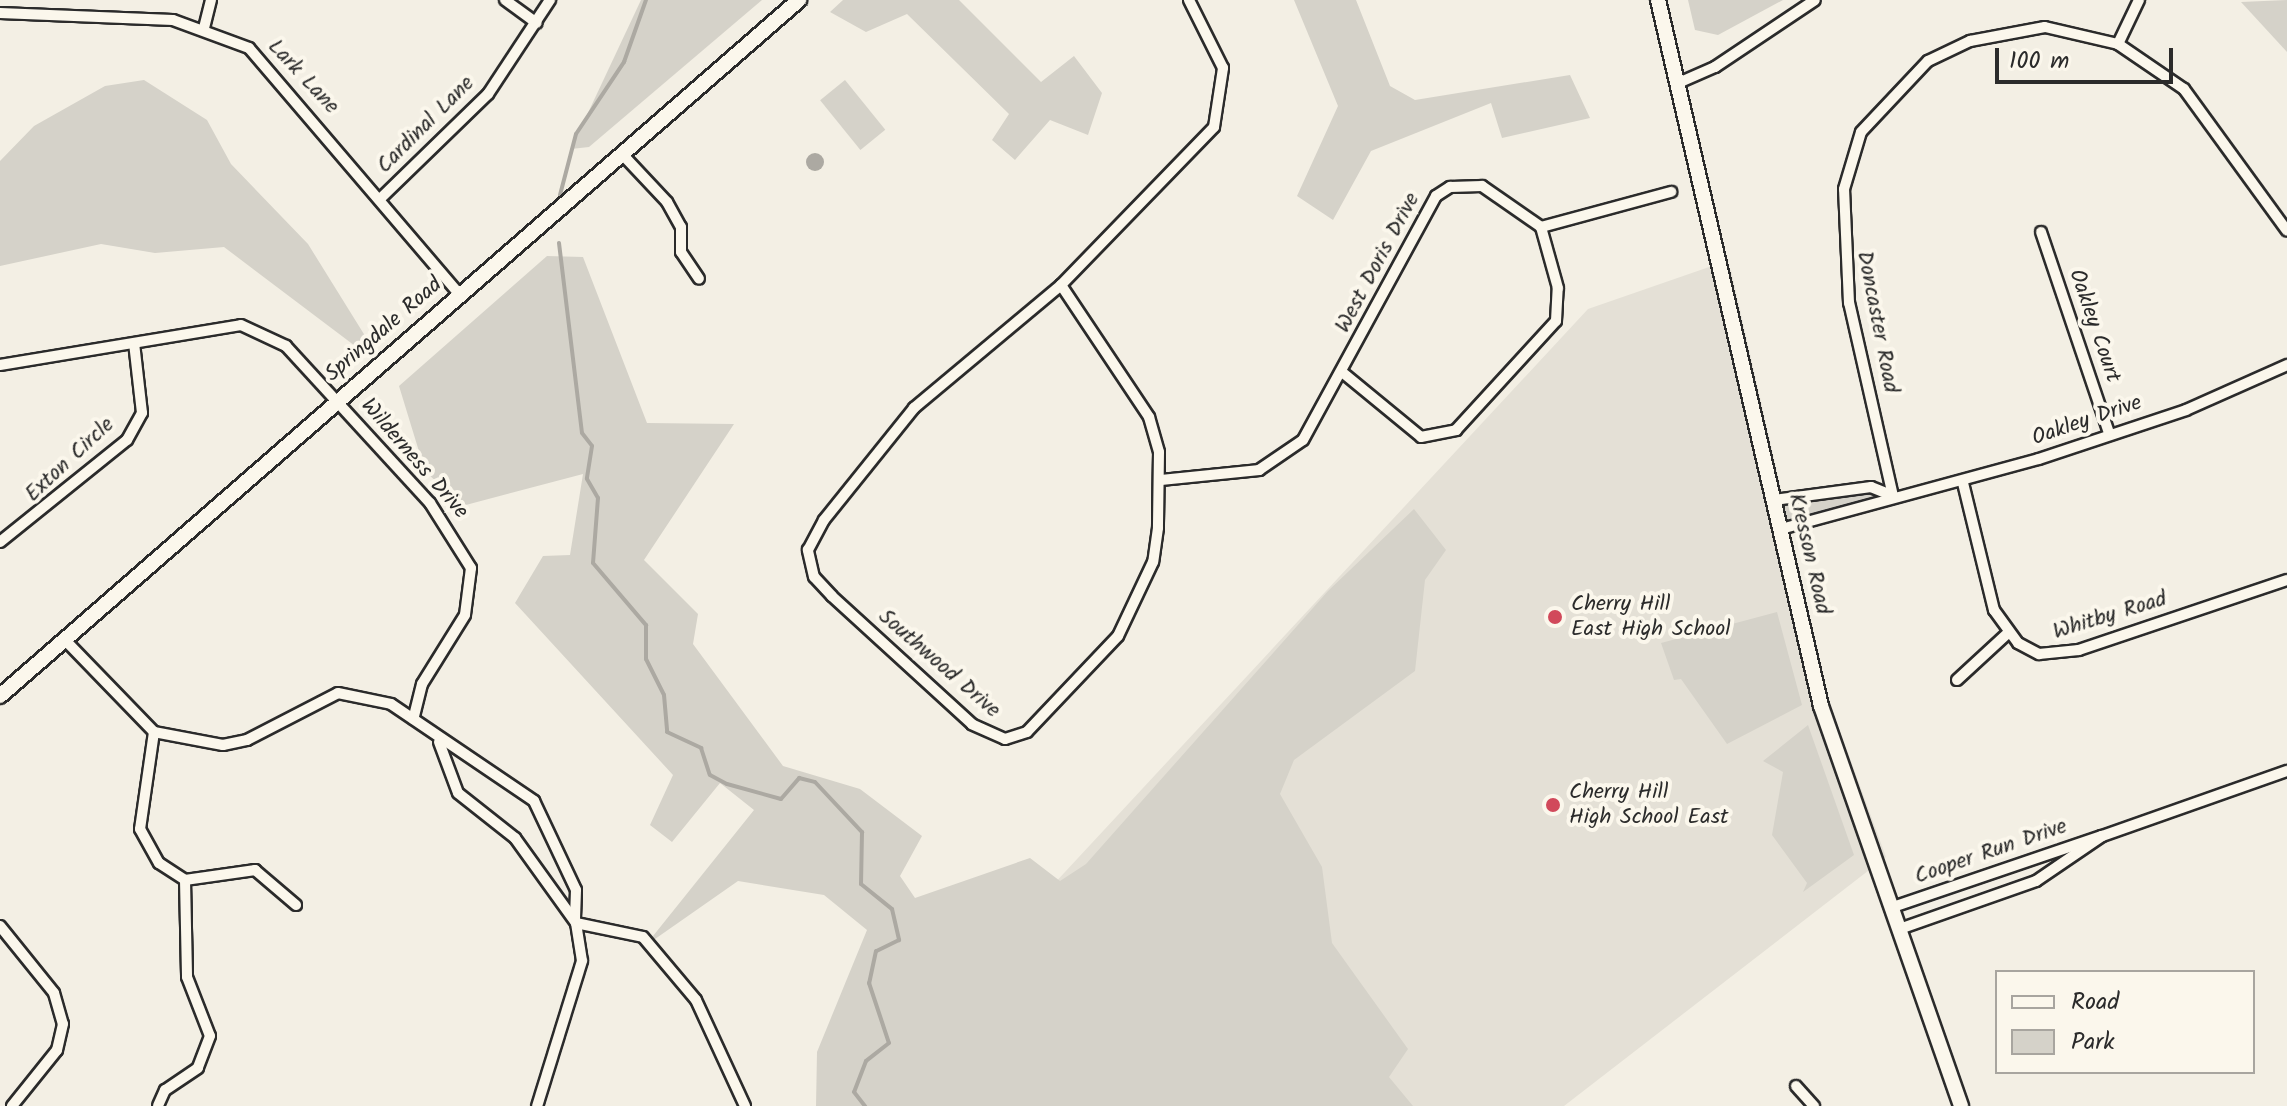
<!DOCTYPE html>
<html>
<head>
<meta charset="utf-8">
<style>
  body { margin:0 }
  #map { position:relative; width:2287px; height:1106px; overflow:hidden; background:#f3efe4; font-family:Kalam,sans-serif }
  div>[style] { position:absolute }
  .built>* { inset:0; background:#e4e0d6 }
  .green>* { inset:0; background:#d5d2c9; transform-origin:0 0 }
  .water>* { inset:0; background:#aca9a2 }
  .round { border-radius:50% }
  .stream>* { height:4px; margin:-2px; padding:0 2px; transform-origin:2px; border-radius:2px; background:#aca9a2 }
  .roads { filter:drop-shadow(2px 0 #2b2b2b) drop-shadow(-2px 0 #2b2b2b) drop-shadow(0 2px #2b2b2b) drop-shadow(0 -2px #2b2b2b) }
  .street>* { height:10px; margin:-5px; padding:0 5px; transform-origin:5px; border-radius:5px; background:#fbf7ec }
  .secondary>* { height:14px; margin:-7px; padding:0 7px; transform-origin:7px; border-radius:7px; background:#fbf7ec }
  .dots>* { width:22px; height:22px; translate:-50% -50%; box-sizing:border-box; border:4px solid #fbf7ec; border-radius:50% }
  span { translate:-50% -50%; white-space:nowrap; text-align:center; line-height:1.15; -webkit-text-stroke:8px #fbf7ec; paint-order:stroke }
  .street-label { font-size:22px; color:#2b2b2b }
  .poi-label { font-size:22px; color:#2b2b2b }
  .left { translate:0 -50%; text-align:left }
  .legend { position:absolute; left:1995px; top:970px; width:260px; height:104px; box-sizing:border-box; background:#fbf7ec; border:2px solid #a8a59f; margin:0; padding:10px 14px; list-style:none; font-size:24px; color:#2b2b2b }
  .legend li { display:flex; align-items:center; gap:16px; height:40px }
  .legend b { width:40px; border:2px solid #a8a59f }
  .scale { position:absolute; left:1995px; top:48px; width:178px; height:36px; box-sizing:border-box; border:4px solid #2b2b2b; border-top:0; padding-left:10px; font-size:24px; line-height:28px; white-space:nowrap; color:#2b2b2b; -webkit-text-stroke:6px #fbf7ec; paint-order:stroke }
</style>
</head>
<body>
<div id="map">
  <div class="built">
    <i style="clip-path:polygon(1712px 266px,1731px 270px,1830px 704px,1886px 857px,1564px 1106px,885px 1106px,1012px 929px,1588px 309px)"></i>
  </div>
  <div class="green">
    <i style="clip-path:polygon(641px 0,762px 0,589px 147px,571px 149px)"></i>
    <i style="clip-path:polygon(843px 0,959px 0,1041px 82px,1074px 56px,1102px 93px,1088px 135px,1050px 120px,1015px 160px,992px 140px,1009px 114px,907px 14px,866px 32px,830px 12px)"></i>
    <i style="clip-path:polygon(1294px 0,1356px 0,1390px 86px,1415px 100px,1570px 75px,1590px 118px,1502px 138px,1491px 103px,1371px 151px,1333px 220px,1297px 196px,1338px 106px)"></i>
    <i style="clip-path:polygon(1688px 0,1783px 0,1718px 35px,1695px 30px)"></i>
    <i style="clip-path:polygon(2287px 0,2287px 52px,2241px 2px)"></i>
    <i style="clip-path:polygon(144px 80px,207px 120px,231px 164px,308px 244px,367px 339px,371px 358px,224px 247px,155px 253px,101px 244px,0 266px,0 161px,34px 126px,105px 86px)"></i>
    <i style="left:845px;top:80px;width:64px;height:32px;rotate:51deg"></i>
    <i style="clip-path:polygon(547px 256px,583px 257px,647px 423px,734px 424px,644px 560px,698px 614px,693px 644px,783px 766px,860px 789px,922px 836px,900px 876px,915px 898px,1030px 858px,1060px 881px,1086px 864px,1328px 591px,1414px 509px,1446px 550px,1425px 580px,1415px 671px,1294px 760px,1280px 794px,1322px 867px,1332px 943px,1408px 1049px,1389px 1077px,1413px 1106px,816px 1106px,817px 1052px,867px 930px,824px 895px,738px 881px,645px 946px,754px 810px,720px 783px,672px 842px,650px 825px,673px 775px,515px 603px,543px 556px,570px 555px,583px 474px,462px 506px,425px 471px,399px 386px)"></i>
    <i style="clip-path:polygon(1871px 487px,1893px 496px,1875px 509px,1781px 529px,1774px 500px)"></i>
    <i style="clip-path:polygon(1777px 612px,1802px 705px,1727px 744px,1681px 679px,1674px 680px,1661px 643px)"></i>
    <i style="clip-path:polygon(1808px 725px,1854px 855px,1803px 892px,1807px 883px,1772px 835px,1783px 772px,1763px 761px)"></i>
  </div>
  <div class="water">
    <i class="round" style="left:806px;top:153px;width:18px;height:18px"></i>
  </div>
  <div class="stream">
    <i style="left:560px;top:195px;width:63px;rotate:-75.3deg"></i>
    <i style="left:576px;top:134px;width:87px;rotate:-56.3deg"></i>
    <i style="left:624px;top:62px;width:66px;rotate:-70.5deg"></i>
    <i style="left:559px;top:243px;width:191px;rotate:83.1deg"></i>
    <i style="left:582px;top:433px;width:16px;rotate:52deg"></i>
    <i style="left:592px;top:446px;width:33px;rotate:99deg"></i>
    <i style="left:587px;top:479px;width:22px;rotate:60deg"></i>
    <i style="left:598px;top:498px;width:65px;rotate:94.4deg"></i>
    <i style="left:593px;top:563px;width:82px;rotate:49.5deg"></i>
    <i style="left:646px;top:625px;width:34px;rotate:90deg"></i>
    <i style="left:646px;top:659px;width:40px;rotate:63.4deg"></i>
    <i style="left:664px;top:695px;width:37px;rotate:85deg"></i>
    <i style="left:667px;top:732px;width:38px;rotate:25deg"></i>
    <i style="left:701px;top:748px;width:28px;rotate:72deg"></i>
    <i style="left:710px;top:775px;width:19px;rotate:28deg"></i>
    <i style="left:727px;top:784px;width:56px;rotate:15.5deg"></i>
    <i style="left:781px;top:799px;width:28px;rotate:-49deg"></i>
    <i style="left:799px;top:778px;width:16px;rotate:14deg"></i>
    <i style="left:815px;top:782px;width:69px;rotate:46.8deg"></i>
    <i style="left:862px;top:832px;width:52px;rotate:91.1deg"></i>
    <i style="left:861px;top:884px;width:40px;rotate:39deg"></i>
    <i style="left:892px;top:909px;width:32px;rotate:77deg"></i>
    <i style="left:899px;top:940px;width:25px;rotate:154deg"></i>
    <i style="left:876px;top:951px;width:33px;rotate:102deg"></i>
    <i style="left:869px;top:983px;width:63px;rotate:71.6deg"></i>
    <i style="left:889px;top:1043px;width:29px;rotate:142deg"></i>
    <i style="left:866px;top:1061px;width:33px;rotate:111deg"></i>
    <i style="left:854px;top:1092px;width:18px;rotate:52deg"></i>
  </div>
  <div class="roads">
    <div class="street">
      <i style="left:505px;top:0;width:39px;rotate:36deg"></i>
      <i style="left:0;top:13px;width:173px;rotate:2.3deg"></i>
      <i style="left:173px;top:20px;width:81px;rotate:20.2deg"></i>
      <i style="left:249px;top:48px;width:323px;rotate:49.5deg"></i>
      <i style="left:204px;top:28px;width:29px;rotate:-76deg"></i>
      <i style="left:2118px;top:44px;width:49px;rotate:-64.5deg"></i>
      <i style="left:1676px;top:84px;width:43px;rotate:-23.6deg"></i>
      <i style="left:1715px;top:67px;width:120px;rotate:-33.8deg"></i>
      <i style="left:622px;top:154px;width:66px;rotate:46.8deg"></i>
      <i style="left:667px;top:202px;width:29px;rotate:61deg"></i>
      <i style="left:681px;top:227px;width:25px;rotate:90deg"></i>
      <i style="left:681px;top:252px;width:32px;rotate:56deg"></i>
      <i style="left:382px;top:197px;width:148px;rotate:-44.2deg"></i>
      <i style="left:488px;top:94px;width:113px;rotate:-56.6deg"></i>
      <i style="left:1541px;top:227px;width:135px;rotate:-15.1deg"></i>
      <i style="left:2041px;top:232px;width:212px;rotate:71.3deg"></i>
      <i style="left:1061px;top:285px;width:159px;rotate:56.3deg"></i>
      <i style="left:1149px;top:417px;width:36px;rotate:74deg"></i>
      <i style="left:1159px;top:452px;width:76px;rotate:90.8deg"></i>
      <i style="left:1158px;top:528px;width:34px;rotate:98deg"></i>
      <i style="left:1153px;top:562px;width:82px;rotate:115.3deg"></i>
      <i style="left:1118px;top:636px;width:132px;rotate:133.5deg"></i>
      <i style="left:1027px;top:732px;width:23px;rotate:162deg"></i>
      <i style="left:1005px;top:739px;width:36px;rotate:-156deg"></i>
      <i style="left:972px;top:724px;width:190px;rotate:-137.6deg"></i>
      <i style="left:832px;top:596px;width:26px;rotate:-133deg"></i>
      <i style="left:814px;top:577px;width:28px;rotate:-103deg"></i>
      <i style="left:808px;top:550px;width:34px;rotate:-62deg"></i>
      <i style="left:824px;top:520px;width:144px;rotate:-51.2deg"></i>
      <i style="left:914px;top:408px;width:192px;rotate:-39.9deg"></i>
      <i style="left:1061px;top:285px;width:220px;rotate:-45.9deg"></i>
      <i style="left:1214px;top:127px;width:60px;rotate:-81.3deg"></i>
      <i style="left:1223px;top:68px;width:76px;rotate:-116.6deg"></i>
      <i style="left:0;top:365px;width:244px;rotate:-9.4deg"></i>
      <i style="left:241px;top:325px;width:50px;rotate:25deg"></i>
      <i style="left:286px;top:346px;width:213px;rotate:47.5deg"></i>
      <i style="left:430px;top:503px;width:77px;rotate:57.8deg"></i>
      <i style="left:471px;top:568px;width:47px;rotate:97.3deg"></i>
      <i style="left:465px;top:615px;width:81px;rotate:121.9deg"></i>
      <i style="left:422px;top:684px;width:36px;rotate:104deg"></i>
      <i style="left:1342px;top:372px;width:102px;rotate:39.4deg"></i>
      <i style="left:1421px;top:437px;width:36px;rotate:-11deg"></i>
      <i style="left:1456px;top:430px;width:148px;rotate:-47.5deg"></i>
      <i style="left:1556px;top:321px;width:33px;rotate:-87deg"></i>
      <i style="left:1558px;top:288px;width:63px;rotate:-105.6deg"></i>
      <i style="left:1161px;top:480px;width:99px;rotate:-5.8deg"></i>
      <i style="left:1259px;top:470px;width:53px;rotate:-34.3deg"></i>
      <i style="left:1303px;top:440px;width:278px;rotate:-61.4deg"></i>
      <i style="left:1436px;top:196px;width:17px;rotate:-33deg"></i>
      <i style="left:1450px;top:187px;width:32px;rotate:-2deg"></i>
      <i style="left:1482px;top:186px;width:72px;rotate:34.8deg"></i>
      <i style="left:1963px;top:483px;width:131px;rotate:76.3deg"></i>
      <i style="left:1994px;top:610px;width:41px;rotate:54deg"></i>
      <i style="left:2018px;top:643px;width:24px;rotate:28deg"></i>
      <i style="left:2039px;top:654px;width:40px;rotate:-5.7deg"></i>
      <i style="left:2079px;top:650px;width:219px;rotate:-18.6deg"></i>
      <i style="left:1893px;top:496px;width:198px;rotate:-102.8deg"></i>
      <i style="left:1849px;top:303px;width:114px;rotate:-92.5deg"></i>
      <i style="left:1844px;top:189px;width:59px;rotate:-73.4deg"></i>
      <i style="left:1861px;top:132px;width:98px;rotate:-46.7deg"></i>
      <i style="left:1928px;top:61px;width:47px;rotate:-25.5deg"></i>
      <i style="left:1970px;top:41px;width:76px;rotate:-10.6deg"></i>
      <i style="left:2045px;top:27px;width:75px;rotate:13.1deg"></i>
      <i style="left:2118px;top:44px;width:80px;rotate:34.3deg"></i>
      <i style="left:2184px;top:89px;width:175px;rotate:54deg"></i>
      <i style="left:1774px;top:500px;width:98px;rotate:-7.6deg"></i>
      <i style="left:1871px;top:487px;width:24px;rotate:22deg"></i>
      <i style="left:1781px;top:529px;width:267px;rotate:-15.2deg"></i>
      <i style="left:2039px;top:459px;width:155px;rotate:-18.4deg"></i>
      <i style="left:2186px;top:410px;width:111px;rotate:-24deg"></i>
      <i style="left:0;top:542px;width:163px;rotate:-38.8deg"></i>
      <i style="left:127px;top:440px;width:31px;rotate:-61deg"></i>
      <i style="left:142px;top:413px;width:70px;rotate:-96.5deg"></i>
      <i style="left:65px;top:640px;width:128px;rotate:45.9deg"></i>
      <i style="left:154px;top:732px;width:70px;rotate:10.7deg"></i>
      <i style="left:223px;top:745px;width:25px;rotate:-12deg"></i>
      <i style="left:247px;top:740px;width:102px;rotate:-27.3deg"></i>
      <i style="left:338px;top:693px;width:54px;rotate:11.7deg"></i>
      <i style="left:391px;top:704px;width:173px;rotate:34.1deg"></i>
      <i style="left:534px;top:801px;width:98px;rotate:64.7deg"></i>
      <i style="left:576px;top:890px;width:29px;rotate:92deg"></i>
      <i style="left:1957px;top:680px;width:69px;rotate:-42.7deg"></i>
      <i style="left:154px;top:732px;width:98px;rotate:98.2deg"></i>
      <i style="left:140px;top:829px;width:39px;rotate:61deg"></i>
      <i style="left:159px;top:863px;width:31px;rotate:33deg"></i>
      <i style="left:185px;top:880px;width:97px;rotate:88.8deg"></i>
      <i style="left:187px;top:977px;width:63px;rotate:68.7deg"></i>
      <i style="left:210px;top:1036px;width:34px;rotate:111deg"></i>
      <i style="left:198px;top:1068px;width:40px;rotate:146deg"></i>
      <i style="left:165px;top:1090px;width:17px;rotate:114deg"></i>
      <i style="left:439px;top:742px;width:54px;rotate:69.6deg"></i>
      <i style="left:458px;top:793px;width:73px;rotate:38.3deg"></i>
      <i style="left:515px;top:838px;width:105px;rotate:54.3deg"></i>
      <i style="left:576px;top:923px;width:38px;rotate:81deg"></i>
      <i style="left:582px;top:961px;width:152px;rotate:107.2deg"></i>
      <i style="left:2102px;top:836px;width:196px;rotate:-19.4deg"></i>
      <i style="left:185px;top:880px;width:71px;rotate:-8.1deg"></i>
      <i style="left:255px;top:870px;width:54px;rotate:40.5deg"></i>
      <i style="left:1893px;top:907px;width:221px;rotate:-18.8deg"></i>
      <i style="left:2102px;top:836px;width:80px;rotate:145.7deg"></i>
      <i style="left:2036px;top:881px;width:144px;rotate:160.6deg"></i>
      <i style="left:576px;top:923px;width:68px;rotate:11.8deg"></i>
      <i style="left:643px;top:937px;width:82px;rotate:49.9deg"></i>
      <i style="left:696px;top:1000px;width:117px;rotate:65.2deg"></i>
      <i style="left:0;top:926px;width:86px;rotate:51.1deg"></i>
      <i style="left:54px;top:993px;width:32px;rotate:74deg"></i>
      <i style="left:63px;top:1024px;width:27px;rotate:103deg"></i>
      <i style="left:57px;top:1050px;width:72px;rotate:128.8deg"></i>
      <i style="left:1796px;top:1086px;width:27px;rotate:48deg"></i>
    </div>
    <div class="secondary">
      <i style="left:1658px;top:0;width:725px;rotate:77deg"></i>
      <i style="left:1821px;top:706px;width:424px;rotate:70.7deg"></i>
      <i style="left:0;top:696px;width:1060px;rotate:-41.06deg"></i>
    </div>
  </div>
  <div class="dots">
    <i style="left:1555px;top:617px;background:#d1495b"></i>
    <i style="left:1553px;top:805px;background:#d1495b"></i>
  </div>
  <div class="street-label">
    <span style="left:303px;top:77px;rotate:47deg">Lark Lane</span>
    <span style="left:426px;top:125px;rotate:-45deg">Cardinal Lane</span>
    <span style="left:1378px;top:263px;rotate:-62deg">West Doris Drive</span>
    <span style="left:1877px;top:322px;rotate:79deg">Doncaster Road</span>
    <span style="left:2094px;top:326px;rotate:71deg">Oakley Court</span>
    <span style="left:384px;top:330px;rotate:-41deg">Springdale Road</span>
    <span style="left:2087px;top:421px;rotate:-19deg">Oakley Drive</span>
    <span style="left:414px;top:459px;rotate:49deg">Wilderness Drive</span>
    <span style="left:70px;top:460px;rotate:-43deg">Exton Circle</span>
    <span style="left:1809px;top:554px;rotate:77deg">Kresson Road</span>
    <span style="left:2110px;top:616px;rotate:-17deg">Whitby Road</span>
    <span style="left:939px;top:664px;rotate:41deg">Southwood Drive</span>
    <span style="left:1991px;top:852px;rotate:-19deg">Cooper Run Drive</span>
  </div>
  <div class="poi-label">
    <span class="left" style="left:1571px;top:617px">Cherry Hill<br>East High School</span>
    <span class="left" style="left:1569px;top:805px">Cherry Hill<br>High School East</span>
  </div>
  <ul class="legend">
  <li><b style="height:10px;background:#fbf7ec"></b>Road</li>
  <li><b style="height:22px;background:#d5d2c9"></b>Park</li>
  </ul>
  <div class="scale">100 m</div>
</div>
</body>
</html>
